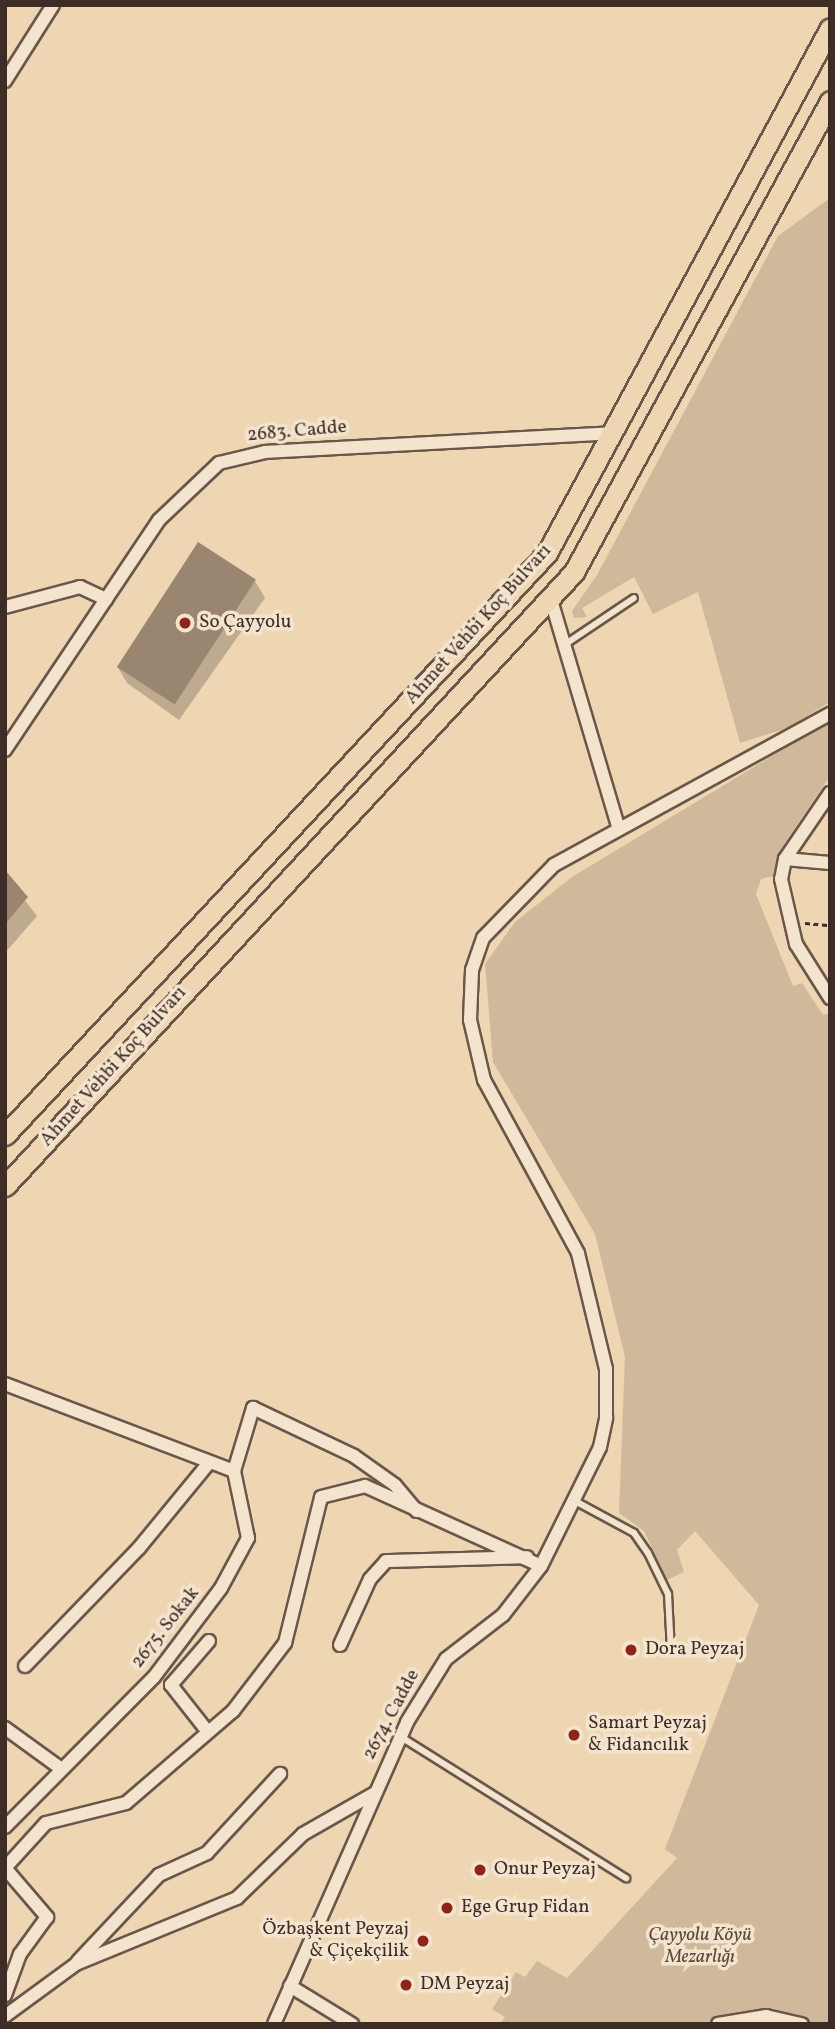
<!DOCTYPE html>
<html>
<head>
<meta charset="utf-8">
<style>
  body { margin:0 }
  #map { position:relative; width:835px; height:2029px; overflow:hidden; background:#eed6b3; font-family:Vollkorn,serif }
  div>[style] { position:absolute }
  .green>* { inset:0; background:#d0b99b }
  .shadow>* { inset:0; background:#0003 }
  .building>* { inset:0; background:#9a8570; transform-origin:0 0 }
  .path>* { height:2.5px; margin-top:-1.25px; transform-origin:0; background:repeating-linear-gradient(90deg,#3e2d27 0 5px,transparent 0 8.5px) }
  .roads { filter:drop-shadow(2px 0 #6a574a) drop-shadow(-2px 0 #6a574a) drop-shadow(0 2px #6a574a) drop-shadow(0 -2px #6a574a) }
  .lane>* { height:6px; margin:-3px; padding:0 3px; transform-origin:3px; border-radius:3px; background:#f4e4ce }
  .street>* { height:12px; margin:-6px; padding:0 6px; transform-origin:6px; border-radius:6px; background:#f4e4ce }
  .primary>* { height:19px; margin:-9.5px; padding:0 9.5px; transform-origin:9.5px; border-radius:9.5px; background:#eed6b3 }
  .dots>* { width:19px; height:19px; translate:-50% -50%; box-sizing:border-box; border:4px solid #f4e4ce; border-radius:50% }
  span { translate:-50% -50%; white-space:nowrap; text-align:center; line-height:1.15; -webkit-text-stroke:7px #f4e4ce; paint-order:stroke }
  .street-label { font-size:19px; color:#3e2d27 }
  .poi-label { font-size:19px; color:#3e2d27 }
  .left { translate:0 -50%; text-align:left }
  .right { translate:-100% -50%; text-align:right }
  .park-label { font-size:19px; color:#5b493e; font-style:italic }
  .frame { position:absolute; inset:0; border:7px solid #3e2d27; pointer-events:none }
</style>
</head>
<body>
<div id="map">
  <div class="green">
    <i style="clip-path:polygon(830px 198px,830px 702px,787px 728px,740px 743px,698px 592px,653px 614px,634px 577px,582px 608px,587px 617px,574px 618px,572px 611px,597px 575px,778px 236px)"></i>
    <i style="clip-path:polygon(830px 721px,830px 776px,784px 844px,774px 876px,761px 879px,756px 894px,793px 986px,802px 983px,823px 1015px,830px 1013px,830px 2024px,500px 2024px,505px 2017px,492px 2009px,516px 1972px,525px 1977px,537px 1961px,567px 1978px,677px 1858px,665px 1849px,759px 1605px,695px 1531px,677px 1550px,684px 1572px,667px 1580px,644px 1531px,619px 1513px,625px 1357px,595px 1234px,493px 1062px,485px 964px,515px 922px,572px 877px)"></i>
  </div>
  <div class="shadow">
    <i style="clip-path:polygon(255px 581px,265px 598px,179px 720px,127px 683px,117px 666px)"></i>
    <i style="clip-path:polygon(5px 874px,37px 916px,5px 953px)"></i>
  </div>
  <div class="building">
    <i style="left:198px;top:542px;width:69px;height:149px;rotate:33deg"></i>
    <i style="clip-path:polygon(5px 870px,28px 897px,5px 924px)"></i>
  </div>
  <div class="path">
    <i style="left:805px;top:923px;width:25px;rotate:5deg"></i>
  </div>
  <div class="roads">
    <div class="lane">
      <i style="left:564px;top:645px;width:84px;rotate:-33.9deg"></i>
      <i style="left:575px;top:1501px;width:67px;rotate:28.5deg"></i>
      <i style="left:634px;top:1533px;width:24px;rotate:55deg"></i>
      <i style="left:648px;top:1553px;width:46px;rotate:64deg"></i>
      <i style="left:668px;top:1594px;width:57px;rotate:87deg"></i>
      <i style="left:401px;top:1737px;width:266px;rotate:32.1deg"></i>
    </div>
    <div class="street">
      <i style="left:5px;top:81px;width:90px;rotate:-57.7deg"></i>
      <i style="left:551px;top:600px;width:239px;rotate:73.5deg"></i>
      <i style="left:5px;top:607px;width:78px;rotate:-14.9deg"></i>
      <i style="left:80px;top:587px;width:29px;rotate:25deg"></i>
      <i style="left:5px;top:750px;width:277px;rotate:-56.2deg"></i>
      <i style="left:159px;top:520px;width:83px;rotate:-43.5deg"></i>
      <i style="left:219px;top:463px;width:47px;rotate:-13.4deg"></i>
      <i style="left:265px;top:452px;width:350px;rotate:-3.1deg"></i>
      <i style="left:830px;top:793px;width:80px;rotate:124.3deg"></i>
      <i style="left:785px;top:859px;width:20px;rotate:101deg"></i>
      <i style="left:781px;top:879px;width:67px;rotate:77deg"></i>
      <i style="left:796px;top:944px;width:64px;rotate:57.8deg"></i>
      <i style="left:785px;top:859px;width:45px;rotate:5.1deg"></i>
      <i style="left:5px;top:1384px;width:245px;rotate:20.8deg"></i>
      <i style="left:340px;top:1645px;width:72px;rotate:-65.6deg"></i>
      <i style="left:370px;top:1579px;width:24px;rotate:-48deg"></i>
      <i style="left:386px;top:1561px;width:141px;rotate:-1.6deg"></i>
      <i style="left:25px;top:1666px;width:164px;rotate:-46deg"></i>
      <i style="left:139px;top:1548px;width:109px;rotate:-50.6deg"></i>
      <i style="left:5px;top:1728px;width:68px;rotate:36deg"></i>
      <i style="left:208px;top:1732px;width:60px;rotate:-128.2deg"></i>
      <i style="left:171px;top:1685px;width:58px;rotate:-49.2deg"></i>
      <i style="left:5px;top:1827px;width:211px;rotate:-45.2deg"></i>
      <i style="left:154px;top:1677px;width:111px;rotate:-53deg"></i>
      <i style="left:221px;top:1588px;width:57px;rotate:-61.6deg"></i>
      <i style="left:248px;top:1538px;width:68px;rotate:-101.8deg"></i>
      <i style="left:234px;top:1471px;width:66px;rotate:-73.2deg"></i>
      <i style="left:253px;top:1408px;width:112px;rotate:25.4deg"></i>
      <i style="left:354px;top:1456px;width:50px;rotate:35.3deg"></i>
      <i style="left:395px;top:1485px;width:34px;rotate:50deg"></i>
      <i style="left:5px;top:1868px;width:61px;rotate:-47.7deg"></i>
      <i style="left:46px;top:1823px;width:82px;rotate:-14deg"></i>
      <i style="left:126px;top:1803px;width:141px;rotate:-40.7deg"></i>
      <i style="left:233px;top:1711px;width:86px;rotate:-52.6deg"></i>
      <i style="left:285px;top:1643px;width:150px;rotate:-76.1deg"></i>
      <i style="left:321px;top:1497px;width:45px;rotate:-14deg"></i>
      <i style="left:365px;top:1486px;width:193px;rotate:24.4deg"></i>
      <i style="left:5px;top:1868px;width:65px;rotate:49.4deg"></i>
      <i style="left:47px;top:1917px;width:46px;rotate:126.1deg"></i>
      <i style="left:20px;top:1954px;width:44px;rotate:110.1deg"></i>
      <i style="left:78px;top:1961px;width:118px;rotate:-46.7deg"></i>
      <i style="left:159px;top:1875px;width:53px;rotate:-24.6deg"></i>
      <i style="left:207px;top:1853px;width:108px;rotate:-47.3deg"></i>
      <i style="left:290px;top:1986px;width:73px;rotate:31.5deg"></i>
      <i style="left:5px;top:2016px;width:88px;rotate:-36.2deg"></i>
      <i style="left:76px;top:1964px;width:174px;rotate:-22.3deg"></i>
      <i style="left:237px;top:1898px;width:92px;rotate:-44.1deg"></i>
      <i style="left:303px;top:1834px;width:81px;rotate:-29.7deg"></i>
      <i style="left:274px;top:2024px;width:330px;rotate:-66.2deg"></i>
      <i style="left:407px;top:1722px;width:74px;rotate:-58.2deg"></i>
      <i style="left:446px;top:1659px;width:72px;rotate:-37.7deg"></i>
      <i style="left:503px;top:1615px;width:62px;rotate:-52.2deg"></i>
      <i style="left:541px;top:1566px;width:133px;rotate:-63.6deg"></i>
      <i style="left:600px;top:1447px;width:30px;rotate:-78deg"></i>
      <i style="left:606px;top:1418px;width:49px;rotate:-90deg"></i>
      <i style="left:606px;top:1369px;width:119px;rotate:-103.6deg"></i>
      <i style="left:578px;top:1253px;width:197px;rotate:-118.5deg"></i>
      <i style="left:484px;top:1080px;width:62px;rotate:-103.1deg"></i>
      <i style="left:470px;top:1020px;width:50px;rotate:-87.7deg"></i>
      <i style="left:472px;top:970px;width:34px;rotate:-71deg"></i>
      <i style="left:483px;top:938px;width:102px;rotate:-45.8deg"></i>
      <i style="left:554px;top:865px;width:315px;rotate:-28.7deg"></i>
      <i style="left:718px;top:2024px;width:49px;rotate:-9.5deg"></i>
      <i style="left:766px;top:2016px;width:37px;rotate:13deg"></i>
    </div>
    <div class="primary">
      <i style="left:5px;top:1135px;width:795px;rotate:-47.04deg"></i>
      <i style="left:547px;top:553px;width:596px;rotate:-61.67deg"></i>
      <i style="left:5px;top:1186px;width:837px;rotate:-47.18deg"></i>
      <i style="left:574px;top:572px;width:536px;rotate:-61.47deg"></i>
    </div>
  </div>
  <div class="dots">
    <i style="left:185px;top:623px;background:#8f2418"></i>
    <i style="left:631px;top:1650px;background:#8f2418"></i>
    <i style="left:574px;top:1735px;background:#8f2418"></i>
    <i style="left:480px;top:1870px;background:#8f2418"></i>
    <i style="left:447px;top:1908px;background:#8f2418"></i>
    <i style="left:423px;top:1941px;background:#8f2418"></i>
    <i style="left:406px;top:1985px;background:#8f2418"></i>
  </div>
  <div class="street-label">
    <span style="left:297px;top:432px;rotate:-5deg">2683. Cadde</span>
    <span style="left:479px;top:625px;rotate:-48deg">Ahmet Vehbi Koç Bulvarı</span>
    <span style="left:114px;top:1067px;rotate:-48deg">Ahmet Vehbi Koç Bulvarı</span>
    <span style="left:166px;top:1628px;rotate:-52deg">2675. Sokak</span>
    <span style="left:392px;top:1715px;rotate:-62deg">2674. Cadde</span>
  </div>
  <div class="poi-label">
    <span class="left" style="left:199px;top:623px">So Çayyolu</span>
    <span class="left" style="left:645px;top:1650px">Dora Peyzaj</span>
    <span class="left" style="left:588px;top:1735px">Samart Peyzaj<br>&amp; Fidancılık</span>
    <span class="left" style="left:494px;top:1870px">Onur Peyzaj</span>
    <span class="left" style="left:461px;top:1908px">Ege Grup Fidan</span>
    <span class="right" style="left:409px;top:1941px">Özbaşkent Peyzaj<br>&amp; Çiçekçilik</span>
    <span class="left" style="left:420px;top:1985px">DM Peyzaj</span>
  </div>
  <div class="park-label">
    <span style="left:700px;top:1947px">Çayyolu Köyü<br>Mezarlığı</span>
  </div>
  <div class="frame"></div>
</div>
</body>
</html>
